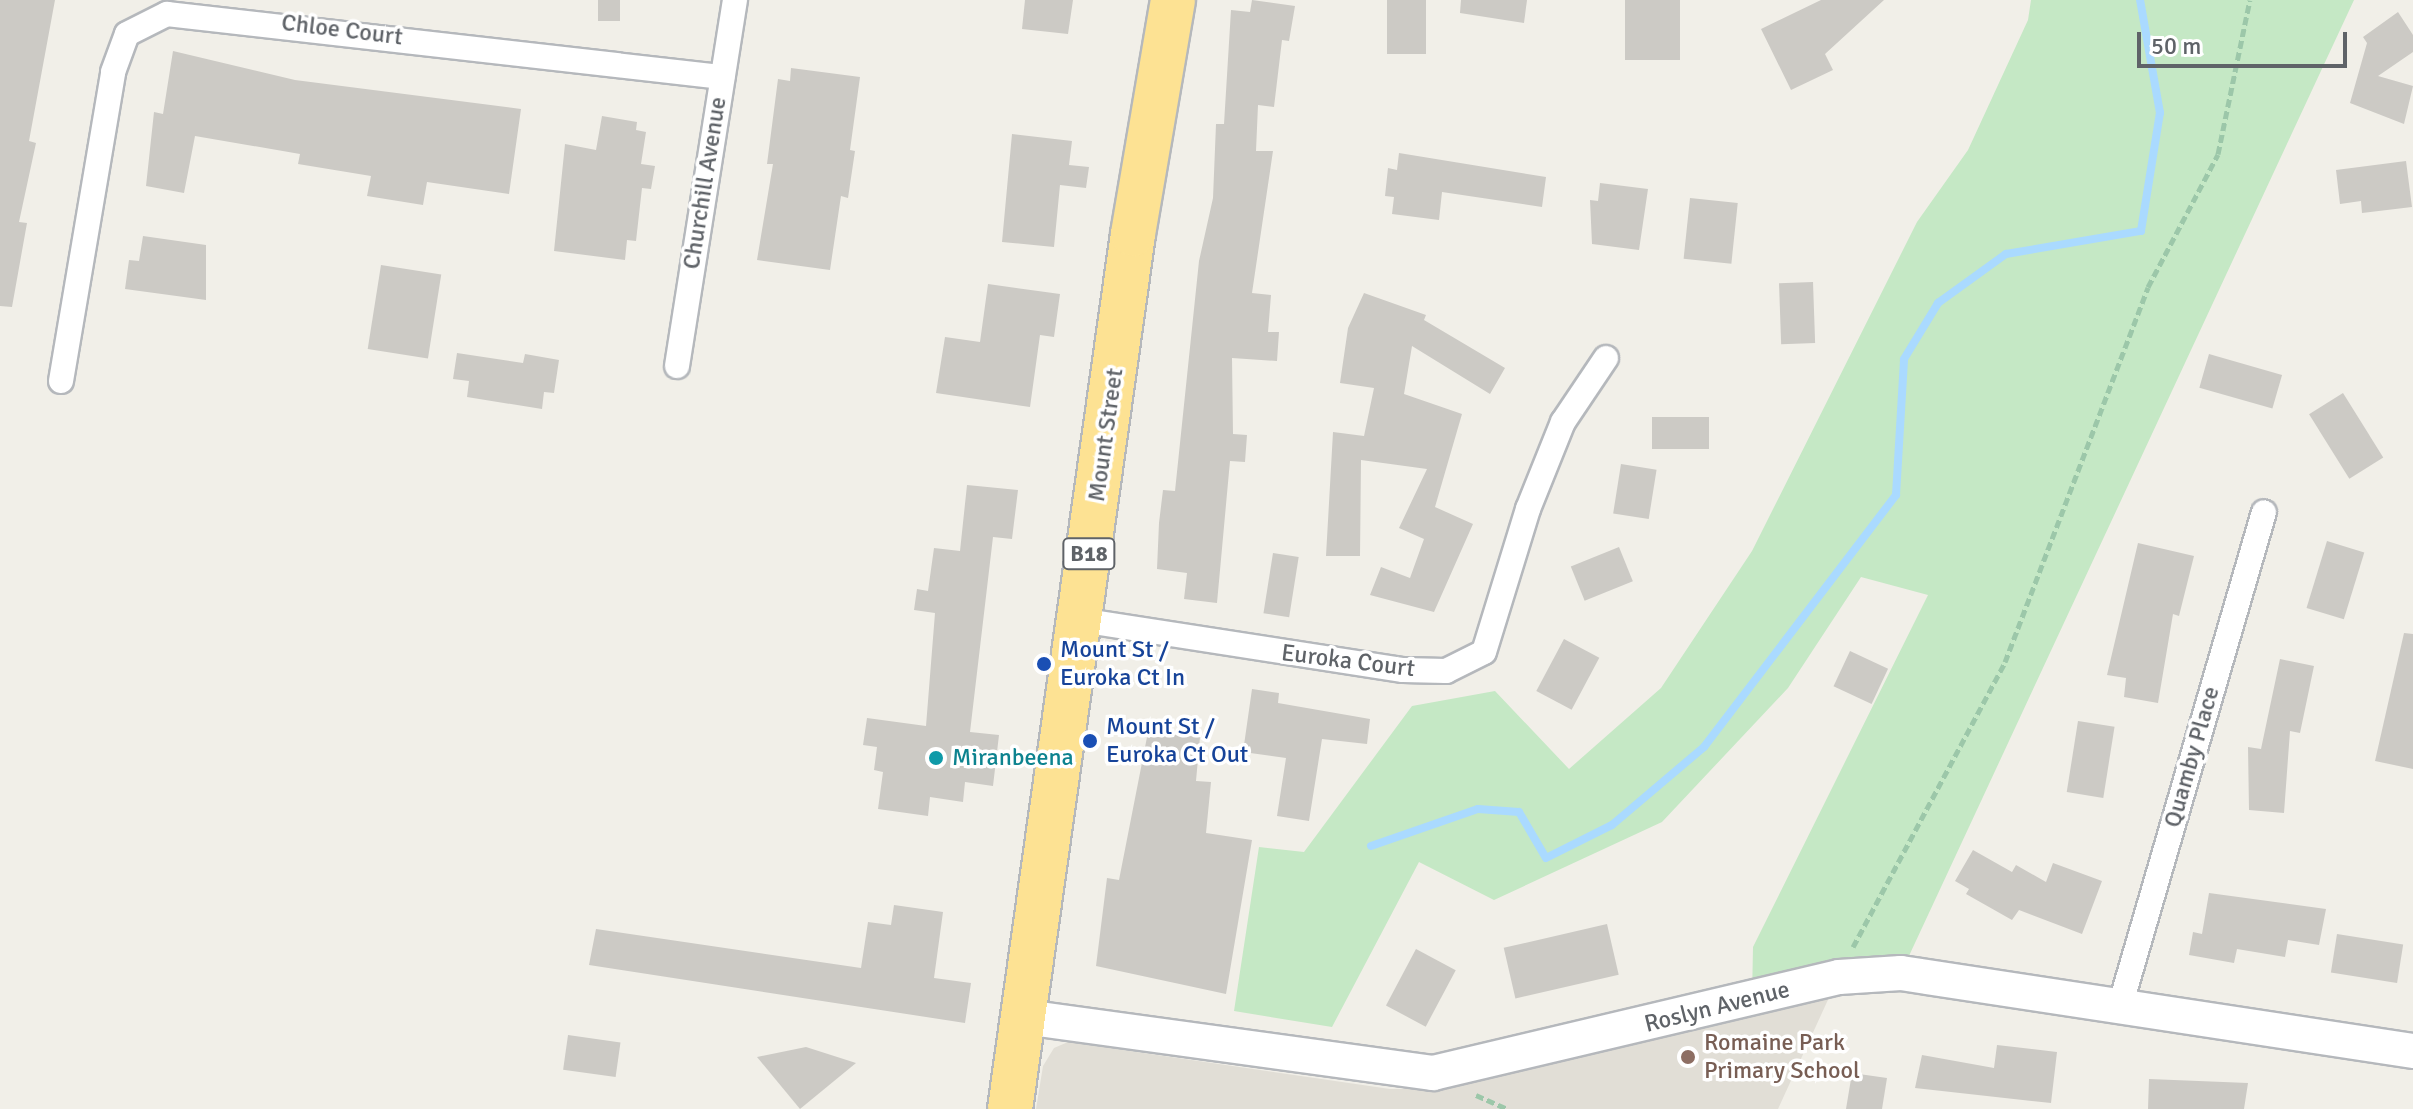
<!DOCTYPE html>
<html>
<head>
<meta charset="utf-8">
<style>
  body { margin:0 }
  #map { position:relative; width:2413px; height:1109px; overflow:hidden; background:#f1efe8; font-family:Signika,sans-serif }
  div>[style] { position:absolute }
  .education>* { inset:0; background:#e1ded6 }
  .green>* { inset:0; background:#c5e8c5 }
  .stream>* { height:8px; margin:-4px; padding:0 4px; transform-origin:4px; border-radius:4px; background:#aadaff }
  .building>* { inset:0; background:#cccac5; transform-origin:0 0 }
  .path>* { height:5px; margin-top:-2.5px; transform-origin:0; background:repeating-linear-gradient(90deg,#9cc7a9 0 8px,transparent 0 12px) }
  .roads { filter:drop-shadow(2px 0 #b5b8bc) drop-shadow(-2px 0 #b5b8bc) drop-shadow(0 2px #b5b8bc) drop-shadow(0 -2px #b5b8bc) }
  .street>* { height:24px; margin:-12px; padding:0 12px; transform-origin:12px; border-radius:12px; background:#fff }
  .secondary>* { height:34px; margin:-17px; padding:0 17px; transform-origin:17px; border-radius:17px; background:#fff }
  .highway>* { height:44px; margin:-22px; padding:0 22px; transform-origin:22px; border-radius:22px; background:#fde293 }
  .dots>* { width:22px; height:22px; translate:-50% -50%; box-sizing:border-box; border:4px solid #fff; border-radius:50% }
  span { translate:-50% -50%; white-space:nowrap; text-align:center; line-height:1.15; -webkit-text-stroke:7px #fff; paint-order:stroke }
  .shield-label span { padding:2px 6px; background:#fff; border:2px solid; border-radius:6px; -webkit-text-stroke-width:0 }
  .shield-label { font-size:22px; color:#5f6368; font-weight:700 }
  .street-label { font-size:24px; color:#5f6368 }
  .transit-label { font-size:24px; color:#164399 }
  .left { translate:0 -50%; text-align:left }
  .culture-label { font-size:24px; color:#0d838f }
  .education-label { font-size:24px; color:#785e54 }
  .scale { position:absolute; left:2137px; top:32px; width:210px; height:36px; box-sizing:border-box; border:4px solid #5f6368; border-top:0; padding-left:10px; font-size:24px; line-height:28px; white-space:nowrap; color:#5f6368; -webkit-text-stroke:6px #fff; paint-order:stroke }
</style>
</head>
<body>
<div id="map">
  <div class="education">
    <i style="clip-path:polygon(1832px 991px,1778px 1109px,1036px 1109px,1043px 1066px,1054px 1048px,1068px 1042px,1390px 1089px,1430px 1089px)"></i>
  </div>
  <div class="green">
    <i style="clip-path:polygon(2031px 0,2354px 0,1901px 973px,1752px 997px,1753px 947px,1928px 595px,1861px 577px,1788px 688px,1662px 822px,1494px 900px,1419px 862px,1332px 1027px,1234px 1011px,1259px 847px,1304px 852px,1412px 706px,1495px 691px,1569px 769px,1661px 688px,1752px 551px,1917px 222px,1968px 150px,2028px 20px)"></i>
  </div>
  <div class="stream">
    <i style="left:1371px;top:846px;width:113px;rotate:-19.1deg"></i>
    <i style="left:1478px;top:809px;width:41px;rotate:4.2deg"></i>
    <i style="left:1519px;top:812px;width:53px;rotate:59.6deg"></i>
    <i style="left:1546px;top:858px;width:74px;rotate:-26.6deg"></i>
    <i style="left:1612px;top:825px;width:121px;rotate:-40.3deg"></i>
    <i style="left:1704px;top:747px;width:317px;rotate:-52.7deg"></i>
    <i style="left:1896px;top:495px;width:136px;rotate:-86.6deg"></i>
    <i style="left:1904px;top:359px;width:66px;rotate:-58.7deg"></i>
    <i style="left:1938px;top:303px;width:84px;rotate:-35.8deg"></i>
    <i style="left:2006px;top:254px;width:137px;rotate:-9.7deg"></i>
    <i style="left:2141px;top:231px;width:120px;rotate:-80.9deg"></i>
    <i style="left:2160px;top:113px;width:115px;rotate:-100deg"></i>
  </div>
  <div class="building">
    <i style="clip-path:polygon(0 0,55px 0,29px 141px,36px 143px,19px 222px,27px 223px,12px 307px,0 306px)"></i>
    <i style="left:598px;top:0;width:22px;height:21px"></i>
    <i style="clip-path:polygon(1025px 0,1073px 0,1068px 34px,1022px 29px)"></i>
    <i style="clip-path:polygon(1252px 0,1295px 6px,1289px 41px,1282px 40px,1274px 107px,1258px 105px,1256px 151px,1273px 151px,1252px 293px,1271px 295px,1268px 332px,1279px 332px,1277px 361px,1232px 358px,1233px 434px,1247px 435px,1245px 462px,1230px 461px,1217px 603px,1184px 599px,1187px 573px,1157px 569px,1159px 523px,1163px 490px,1175px 491px,1199px 261px,1213px 198px,1216px 124px,1224px 124px,1231px 10px,1250px 12px)"></i>
    <i style="left:1387px;top:0;width:39px;height:54px"></i>
    <i style="clip-path:polygon(1461px 0,1527px 0,1524px 23px,1460px 13px)"></i>
    <i style="left:1625px;top:0;width:55px;height:60px"></i>
    <i style="clip-path:polygon(1821px 0,1884px 0,1825px 54px,1833px 70px,1791px 90px,1761px 29px)"></i>
    <i style="clip-path:polygon(2398px 12px,2413px 35px,2413px 52px,2378px 76px,2413px 86px,2404px 124px,2350px 103px,2367px 43px,2363px 37px)"></i>
    <i style="clip-path:polygon(173px 51px,295px 80px,521px 109px,509px 194px,427px 182px,423px 205px,367px 196px,371px 176px,298px 164px,300px 154px,195px 136px,184px 193px,146px 186px,154px 112px,163px 114px)"></i>
    <i style="clip-path:polygon(791px 68px,860px 77px,850px 150px,855px 151px,848px 198px,841px 196px,830px 270px,757px 260px,773px 164px,767px 164px,778px 79px,790px 81px)"></i>
    <i style="clip-path:polygon(602px 116px,637px 122px,636px 130px,646px 132px,641px 164px,655px 166px,651px 189px,642px 188px,636px 241px,627px 240px,625px 260px,554px 251px,565px 144px,596px 150px)"></i>
    <i style="clip-path:polygon(1012px 134px,1072px 141px,1069px 165px,1089px 167px,1086px 188px,1060px 185px,1054px 247px,1002px 242px)"></i>
    <i style="clip-path:polygon(1399px 153px,1546px 177px,1542px 207px,1442px 192px,1439px 220px,1392px 214px,1394px 197px,1385px 196px,1388px 168px,1397px 170px)"></i>
    <i style="clip-path:polygon(2406px 161px,2412px 207px,2362px 213px,2361px 201px,2340px 204px,2336px 170px)"></i>
    <i style="clip-path:polygon(1600px 183px,1648px 189px,1639px 250px,1592px 244px,1590px 200px,1598px 201px)"></i>
    <i style="left:1690px;top:198px;width:48px;height:61px;rotate:6deg"></i>
    <i style="clip-path:polygon(143px 236px,206px 245px,206px 300px,125px 289px,129px 260px,139px 261px)"></i>
    <i style="left:381px;top:265px;width:61px;height:85px;rotate:9deg"></i>
    <i style="left:1813px;top:282px;width:61px;height:34px;rotate:88deg"></i>
    <i style="clip-path:polygon(988px 284px,1060px 294px,1054px 337px,1040px 335px,1030px 407px,936px 393px,945px 337px,980px 342px)"></i>
    <i style="clip-path:polygon(1364px 293px,1426px 315px,1424px 320px,1505px 368px,1490px 394px,1412px 346px,1404px 394px,1462px 414px,1435px 507px,1473px 524px,1434px 612px,1370px 595px,1381px 567px,1410px 578px,1424px 539px,1399px 528px,1427px 469px,1361px 460px,1360px 556px,1326px 556px,1333px 432px,1364px 436px,1374px 388px,1340px 383px,1348px 328px)"></i>
    <i style="clip-path:polygon(457px 353px,523px 363px,525px 354px,559px 360px,554px 393px,544px 392px,542px 409px,467px 397px,469px 381px,453px 379px)"></i>
    <i style="left:2209px;top:354px;width:76px;height:35px;rotate:16deg"></i>
    <i style="left:2343px;top:393px;width:76px;height:40px;rotate:58deg"></i>
    <i style="left:1652px;top:417px;width:57px;height:32px"></i>
    <i style="left:1621px;top:464px;width:36px;height:50px;rotate:9deg"></i>
    <i style="clip-path:polygon(967px 485px,1018px 490px,1012px 539px,993px 537px,970px 732px,999px 735px,993px 786px,965px 782px,963px 802px,930px 797px,928px 816px,878px 809px,883px 772px,874px 770px,877px 747px,863px 745px,867px 718px,926px 726px,935px 613px,914px 610px,917px 589px,928px 591px,934px 548px,960px 551px)"></i>
    <i style="left:2327px;top:541px;width:39px;height:70px;rotate:17deg"></i>
    <i style="clip-path:polygon(2138px 543px,2194px 556px,2179px 616px,2173px 614px,2158px 703px,2124px 697px,2126px 678px,2107px 675px)"></i>
    <i style="left:1619px;top:547px;width:37px;height:52px;rotate:68deg"></i>
    <i style="left:1273px;top:553px;width:26px;height:61px;rotate:9deg"></i>
    <i style="clip-path:polygon(2404px 633px,2413px 634px,2413px 769px,2375px 761px)"></i>
    <i style="left:1564px;top:639px;width:40px;height:59px;rotate:28deg"></i>
    <i style="left:1850px;top:651px;width:42px;height:39px;rotate:25deg"></i>
    <i style="clip-path:polygon(2280px 659px,2314px 666px,2300px 733px,2290px 731px,2284px 813px,2249px 810px,2248px 747px,2261px 749px)"></i>
    <i style="clip-path:polygon(1252px 689px,1279px 693px,1278px 703px,1370px 719px,1367px 744px,1322px 739px,1309px 821px,1277px 816px,1286px 758px,1243px 752px)"></i>
    <i style="left:2078px;top:721px;width:37px;height:72px;rotate:9deg"></i>
    <i style="clip-path:polygon(1148px 732px,1200px 737px,1196px 781px,1211px 782px,1206px 833px,1252px 840px,1226px 994px,1096px 966px,1107px 878px,1119px 880px)"></i>
    <i style="clip-path:polygon(1973px 850px,2012px 872px,2016px 865px,2046px 882px,2053px 863px,2102px 881px,2082px 934px,2019px 910px,2012px 920px,1966px 894px,1969px 889px,1955px 881px)"></i>
    <i style="clip-path:polygon(2209px 893px,2326px 909px,2319px 945px,2288px 940px,2285px 957px,2237px 949px,2234px 963px,2189px 955px,2193px 932px,2202px 934px)"></i>
    <i style="clip-path:polygon(894px 905px,943px 912px,934px 978px,971px 983px,965px 1023px,589px 965px,596px 929px,861px 968px,868px 922px,891px 925px)"></i>
    <i style="left:1607px;top:924px;width:52px;height:106px;rotate:77deg"></i>
    <i style="left:2337px;top:934px;width:67px;height:39px;rotate:9deg"></i>
    <i style="left:1416px;top:949px;width:45px;height:64px;rotate:28deg"></i>
    <i style="left:568px;top:1035px;width:53px;height:35px;rotate:8deg"></i>
    <i style="clip-path:polygon(1997px 1045px,2057px 1052px,2051px 1103px,1915px 1088px,1922px 1055px,1994px 1068px)"></i>
    <i style="clip-path:polygon(806px 1047px,856px 1063px,800px 1109px,757px 1057px)"></i>
    <i style="clip-path:polygon(1852px 1073px,1887px 1078px,1882px 1109px,1846px 1109px)"></i>
    <i style="clip-path:polygon(2149px 1079px,2248px 1083px,2244px 1109px,2148px 1109px)"></i>
  </div>
  <div class="path">
    <i style="left:1853px;top:947px;width:323px;rotate:-61.9deg"></i>
    <i style="left:2005px;top:662px;width:401px;rotate:-69.1deg"></i>
    <i style="left:2148px;top:287px;width:150px;rotate:-62.2deg"></i>
    <i style="left:2218px;top:154px;width:157px;rotate:-78.3deg"></i>
    <i style="left:1476px;top:1095px;width:34px;rotate:24deg"></i>
  </div>
  <div class="roads">
    <div class="street">
      <i style="left:677px;top:366px;width:371px;rotate:-81deg"></i>
      <i style="left:61px;top:381px;width:313px;rotate:-80.4deg"></i>
      <i style="left:113px;top:72px;width:40px;rotate:-69.8deg"></i>
      <i style="left:127px;top:34px;width:45px;rotate:-26.6deg"></i>
      <i style="left:167px;top:14px;width:559px;rotate:6.48deg"></i>
      <i style="left:1080px;top:620px;width:327px;rotate:8.8deg"></i>
      <i style="left:1403px;top:670px;width:43px;rotate:1.3deg"></i>
      <i style="left:1446px;top:671px;width:42px;rotate:-26.6deg"></i>
      <i style="left:1484px;top:652px;width:150px;rotate:-72.9deg"></i>
      <i style="left:1528px;top:509px;width:94px;rotate:-68.1deg"></i>
      <i style="left:1563px;top:422px;width:77px;rotate:-56.1deg"></i>
      <i style="left:2121px;top:1003px;width:511px;rotate:-73.76deg"></i>
    </div>
    <div class="secondary">
      <i style="left:1024px;top:1017px;width:413px;rotate:7.8deg"></i>
      <i style="left:1433px;top:1073px;width:417px;rotate:-13.3deg"></i>
      <i style="left:1839px;top:977px;width:62px;rotate:-3.7deg"></i>
      <i style="left:1901px;top:973px;width:518px;rotate:8.66deg"></i>
    </div>
    <div class="highway">
      <i style="left:1010px;top:1109px;width:884px;rotate:-82deg"></i>
      <i style="left:1133px;top:234px;width:237px;rotate:-80.3deg"></i>
    </div>
  </div>
  <div class="dots">
    <i style="left:1044px;top:664px;background:#1a4fb4"></i>
    <i style="left:1090px;top:741px;background:#1a4fb4"></i>
    <i style="left:936px;top:758px;background:#0f9aa8"></i>
    <i style="left:1688px;top:1057px;background:#8d6e63"></i>
  </div>
  <div class="shield-label">
    <span style="left:1089px;top:554px">B18</span>
  </div>
  <div class="street-label">
    <span style="left:342px;top:30px;rotate:7deg">Chloe Court</span>
    <span style="left:705px;top:183px;rotate:-81deg">Churchill Avenue</span>
    <span style="left:1106px;top:435px;rotate:-82deg">Mount Street</span>
    <span style="left:1348px;top:661px;rotate:7deg">Euroka Court</span>
    <span style="left:2192px;top:757px;rotate:-74deg">Quamby Place</span>
    <span style="left:1717px;top:1007px;rotate:-14deg">Roslyn Avenue</span>
  </div>
  <div class="transit-label">
    <span class="left" style="left:1060px;top:664px">Mount St /<br>Euroka Ct In</span>
    <span class="left" style="left:1106px;top:741px">Mount St /<br>Euroka Ct Out</span>
  </div>
  <div class="culture-label">
    <span class="left" style="left:952px;top:758px">Miranbeena</span>
  </div>
  <div class="education-label">
    <span class="left" style="left:1704px;top:1057px">Romaine Park<br>Primary School</span>
  </div>
  <div class="scale">50 m</div>
</div>
</body>
</html>
